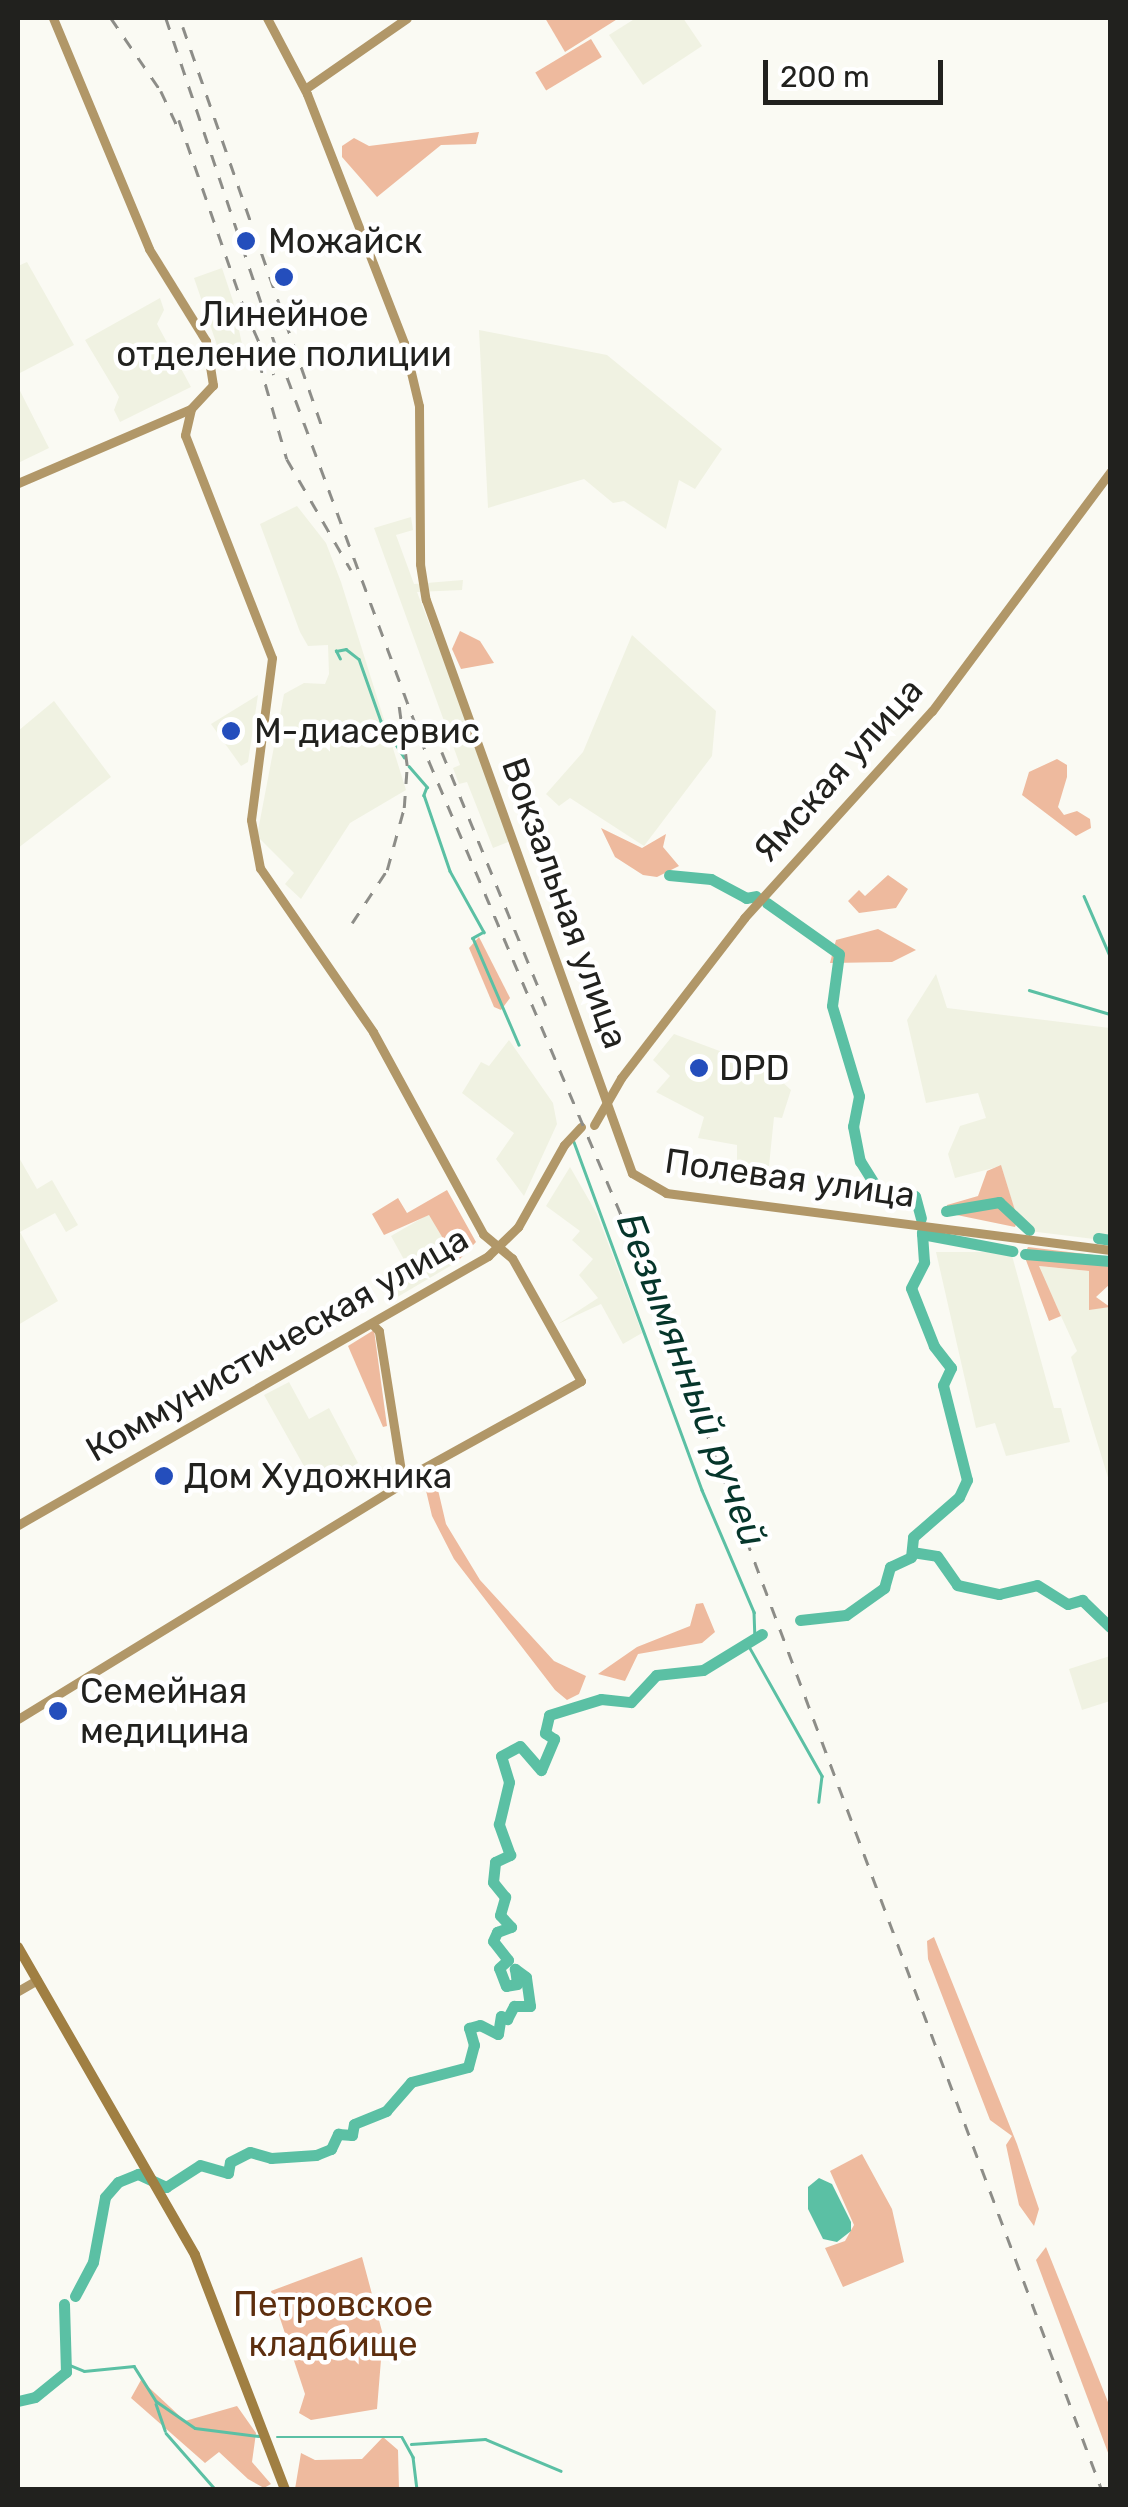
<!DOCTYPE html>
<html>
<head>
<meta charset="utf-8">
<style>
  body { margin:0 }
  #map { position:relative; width:1128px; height:2507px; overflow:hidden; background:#fafaf3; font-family:Rubik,sans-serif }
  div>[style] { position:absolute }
  .built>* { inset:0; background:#f0f2e2 }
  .green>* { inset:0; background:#eeba9e; transform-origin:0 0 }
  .water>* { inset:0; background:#5bc0a4 }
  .stream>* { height:2.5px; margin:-1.25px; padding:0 1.25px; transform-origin:1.25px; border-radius:1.25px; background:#5bc0a4 }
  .river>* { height:11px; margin:-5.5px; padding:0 5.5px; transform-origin:5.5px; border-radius:5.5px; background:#5bc0a4 }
  .secondary>* { height:9px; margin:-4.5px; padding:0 4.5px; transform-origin:4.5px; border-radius:4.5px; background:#b19768 }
  .primary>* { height:10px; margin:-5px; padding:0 5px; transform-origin:5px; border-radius:5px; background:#a07f42 }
  .rail>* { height:2.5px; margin-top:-1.25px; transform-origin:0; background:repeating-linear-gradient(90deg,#8d8d88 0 12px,transparent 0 24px) }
  .dots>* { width:28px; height:28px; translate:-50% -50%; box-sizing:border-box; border:5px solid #fff; border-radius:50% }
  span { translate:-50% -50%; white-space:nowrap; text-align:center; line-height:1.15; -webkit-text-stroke:9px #fff; paint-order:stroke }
  .poi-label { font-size:35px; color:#21211e }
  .left { translate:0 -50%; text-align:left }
  .street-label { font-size:35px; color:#21211e }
  .park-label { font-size:35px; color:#5d2e0f }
  .water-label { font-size:38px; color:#06362b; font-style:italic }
  .frame { position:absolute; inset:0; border:20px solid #21211e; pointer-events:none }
  .scale { position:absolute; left:763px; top:60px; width:180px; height:45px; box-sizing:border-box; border:5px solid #21211e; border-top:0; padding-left:12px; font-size:30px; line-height:35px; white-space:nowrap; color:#21211e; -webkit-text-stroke:8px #fff; paint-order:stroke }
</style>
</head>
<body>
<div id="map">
  <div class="built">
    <i style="clip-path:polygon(636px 18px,683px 18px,702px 46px,643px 85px,609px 35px)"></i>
    <i style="clip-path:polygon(27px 262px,74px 345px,18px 374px,18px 266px)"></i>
    <i style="clip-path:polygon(222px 268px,233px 301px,243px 349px,241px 343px,219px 351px,194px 278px)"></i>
    <i style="clip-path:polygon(160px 298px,164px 310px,157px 324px,191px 387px,120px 422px,114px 410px,119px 397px,85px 340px)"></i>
    <i style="clip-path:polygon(479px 330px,607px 355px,722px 449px,695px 489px,679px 480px,666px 529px,624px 501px,613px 503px,584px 479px,488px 508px)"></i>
    <i style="clip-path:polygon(18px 387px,49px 448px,18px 463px)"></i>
    <i style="clip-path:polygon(297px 506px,326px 543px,341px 582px,406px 790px,350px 823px,301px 899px,285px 884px,294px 873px,257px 836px,284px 694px,304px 683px,325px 684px,329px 674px,328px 645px,308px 646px,300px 632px,260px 524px)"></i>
    <i style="clip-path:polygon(411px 517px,413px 530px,396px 535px,414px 584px,463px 580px,462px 590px,417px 592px,513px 840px,493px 848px,467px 782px,459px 784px,453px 768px,460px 765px,374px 528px)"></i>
    <i style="clip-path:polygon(632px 635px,716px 711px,712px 756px,644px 846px,570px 798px,559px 806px,546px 794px,583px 752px)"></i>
    <i style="clip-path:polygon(258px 695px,248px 762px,241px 766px,211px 724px)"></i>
    <i style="clip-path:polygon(54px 701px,111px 777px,18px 848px,18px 731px)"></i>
    <i style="clip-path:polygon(936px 974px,947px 1008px,1110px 1028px,1110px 1241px,1021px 1230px,1001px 1166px,955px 1178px,948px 1154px,960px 1126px,986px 1118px,978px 1093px,926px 1103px,907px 1020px)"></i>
    <i style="clip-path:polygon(674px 1034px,768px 1069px,791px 1090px,782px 1118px,774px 1117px,769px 1166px,737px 1165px,737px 1145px,698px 1138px,704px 1117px,656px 1092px,670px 1076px,653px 1060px)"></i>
    <i style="clip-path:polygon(509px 1040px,553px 1103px,557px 1124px,524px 1196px,496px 1159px,514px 1133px,462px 1093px,481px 1062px,489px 1066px)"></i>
    <i style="clip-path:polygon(18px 1156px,37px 1189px,52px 1180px,78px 1225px,66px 1232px,55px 1213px,20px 1232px,58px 1301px,18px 1325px)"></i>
    <i style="clip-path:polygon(570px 1167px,597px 1214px,642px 1333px,623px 1344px,601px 1304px,558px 1324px,598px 1298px,579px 1275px,593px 1259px,572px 1240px,580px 1231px,546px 1206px)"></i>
    <i style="clip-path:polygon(429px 1214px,457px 1262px,394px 1299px,384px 1281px,408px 1267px,391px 1236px)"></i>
    <i style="clip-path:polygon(936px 1252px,1011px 1252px,1054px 1408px,1061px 1408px,1070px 1442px,1006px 1456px,995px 1423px,976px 1428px)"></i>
    <i style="clip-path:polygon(1038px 1266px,1089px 1271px,1089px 1309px,1110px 1307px,1110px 1484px,1071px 1357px,1077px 1351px)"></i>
    <i style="clip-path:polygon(289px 1382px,309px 1419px,329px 1408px,358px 1463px,332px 1479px,319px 1476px,312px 1464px,305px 1468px,264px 1395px)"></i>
    <i style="clip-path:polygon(1110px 1656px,1110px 1701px,1082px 1710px,1069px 1669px)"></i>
  </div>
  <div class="green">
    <i style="clip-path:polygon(545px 18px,619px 18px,565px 52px)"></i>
    <i style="left:591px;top:39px;width:21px;height:65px;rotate:59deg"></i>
    <i style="clip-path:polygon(479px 132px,476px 144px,441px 145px,377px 197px,342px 157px,342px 146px,354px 138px,369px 146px)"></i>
    <i style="clip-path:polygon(460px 631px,480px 641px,494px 663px,461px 669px,452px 649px)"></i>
    <i style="clip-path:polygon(1057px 759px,1067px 765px,1067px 777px,1058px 807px,1064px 815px,1077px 811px,1090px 819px,1091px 828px,1076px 836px,1022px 795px,1029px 772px)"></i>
    <i style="clip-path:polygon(601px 828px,642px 848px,666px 834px,663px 847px,679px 866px,657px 877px,643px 875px,615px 857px)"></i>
    <i style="clip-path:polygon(888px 875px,908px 889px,896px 908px,859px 913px,848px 901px,859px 890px,865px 896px)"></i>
    <i style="clip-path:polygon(878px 929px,916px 950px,892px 962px,830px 963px,836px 940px)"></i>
    <i style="clip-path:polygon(479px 937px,510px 998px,501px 1010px,494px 1007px,469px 948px)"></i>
    <i style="clip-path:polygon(1001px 1165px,1018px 1220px,1015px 1227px,947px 1213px,947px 1205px,978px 1196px,987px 1171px)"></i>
    <i style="clip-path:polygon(447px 1190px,476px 1242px,457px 1262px,429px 1215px,384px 1235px,372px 1214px,398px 1198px,407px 1213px)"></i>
    <i style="clip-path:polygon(1028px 1247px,1110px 1257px,1110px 1284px,1096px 1297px,1110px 1307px,1089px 1310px,1089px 1271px,1039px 1266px,1061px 1316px,1049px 1321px,1024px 1255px)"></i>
    <i style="clip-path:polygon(374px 1330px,387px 1426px,383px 1427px,348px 1346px)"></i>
    <i style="clip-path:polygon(435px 1477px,446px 1524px,480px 1580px,554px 1661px,586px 1676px,579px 1694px,567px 1700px,555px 1690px,454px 1559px,432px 1516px,424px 1482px)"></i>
    <i style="clip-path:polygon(703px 1603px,715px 1632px,702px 1643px,638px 1654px,625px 1681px,598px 1674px,637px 1647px,690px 1626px,696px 1604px)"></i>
    <i style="clip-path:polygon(934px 1937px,1017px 2144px,1039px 2209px,1034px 2226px,1019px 2205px,1006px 2145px,1012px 2136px,990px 2120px,928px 1959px,927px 1941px)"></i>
    <i style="clip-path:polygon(862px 2154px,892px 2209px,904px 2262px,843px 2287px,825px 2248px,845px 2241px,854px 2225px,830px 2171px)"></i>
    <i style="clip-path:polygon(1046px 2247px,1110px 2407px,1110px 2458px,1036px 2260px)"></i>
    <i style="clip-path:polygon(362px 2257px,383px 2335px,377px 2409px,311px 2420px,299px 2413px,305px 2394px,271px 2291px)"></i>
    <i style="clip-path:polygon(141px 2380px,185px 2421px,237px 2406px,256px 2433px,252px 2462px,271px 2484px,264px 2488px,248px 2479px,219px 2452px,205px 2463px,131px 2398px)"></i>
    <i style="clip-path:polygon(383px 2437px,398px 2450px,399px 2489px,295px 2489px,301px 2453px,315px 2460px,362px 2459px)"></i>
  </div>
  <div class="water">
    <i style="clip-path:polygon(819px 2178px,832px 2184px,851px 2222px,851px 2231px,837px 2242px,823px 2239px,808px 2209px,808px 2187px)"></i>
  </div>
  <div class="stream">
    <i style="left:340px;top:659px;width:9px;rotate:-117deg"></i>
    <i style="left:336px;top:651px;width:10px;rotate:-11deg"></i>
    <i style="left:346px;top:649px;width:16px;rotate:38deg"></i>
    <i style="left:359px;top:659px;width:66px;rotate:70.5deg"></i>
    <i style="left:381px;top:721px;width:43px;rotate:57.4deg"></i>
    <i style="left:409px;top:766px;width:28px;rotate:49deg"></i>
    <i style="left:427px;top:787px;width:9px;rotate:111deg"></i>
    <i style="left:424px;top:795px;width:80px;rotate:71.1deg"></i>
    <i style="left:450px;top:871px;width:70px;rotate:60.9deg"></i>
    <i style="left:484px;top:932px;width:13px;rotate:151deg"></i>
    <i style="left:473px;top:938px;width:116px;rotate:66.7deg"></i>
    <i style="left:1084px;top:896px;width:65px;rotate:66.6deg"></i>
    <i style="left:1029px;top:990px;width:84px;rotate:16.5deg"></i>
    <i style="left:574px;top:1142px;width:371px;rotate:69.8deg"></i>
    <i style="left:702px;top:1490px;width:133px;rotate:66.9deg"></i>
    <i style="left:754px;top:1612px;width:25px;rotate:88deg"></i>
    <i style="left:746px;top:1641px;width:155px;rotate:60.6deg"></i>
    <i style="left:822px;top:1776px;width:26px;rotate:97deg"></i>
    <i style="left:67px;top:2364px;width:18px;rotate:22deg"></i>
    <i style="left:84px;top:2371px;width:50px;rotate:-5.7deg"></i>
    <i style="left:134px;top:2366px;width:41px;rotate:57.8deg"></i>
    <i style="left:156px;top:2401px;width:47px;rotate:34.7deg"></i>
    <i style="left:195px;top:2428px;width:64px;rotate:7.2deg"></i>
    <i style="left:156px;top:2404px;width:28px;rotate:71deg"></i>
    <i style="left:166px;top:2433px;width:76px;rotate:48.7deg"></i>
    <i style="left:277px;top:2437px;width:125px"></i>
    <i style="left:402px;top:2437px;width:23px;rotate:61deg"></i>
    <i style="left:413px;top:2457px;width:33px;rotate:83deg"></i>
    <i style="left:411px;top:2444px;width:74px;rotate:-3.9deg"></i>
    <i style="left:485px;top:2439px;width:82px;rotate:22.8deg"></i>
  </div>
  <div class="river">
    <i style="left:669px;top:875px;width:42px;rotate:5.4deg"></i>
    <i style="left:711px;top:879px;width:40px;rotate:28deg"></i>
    <i style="left:746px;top:898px;width:10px;rotate:-11deg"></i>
    <i style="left:767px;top:903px;width:88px;rotate:35.3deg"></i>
    <i style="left:839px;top:954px;width:52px;rotate:97.7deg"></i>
    <i style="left:832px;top:1006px;width:94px;rotate:73.3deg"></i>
    <i style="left:859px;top:1096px;width:31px;rotate:101deg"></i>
    <i style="left:853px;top:1126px;width:36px;rotate:79deg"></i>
    <i style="left:860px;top:1161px;width:36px;rotate:58deg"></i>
    <i style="left:879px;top:1191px;width:36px;rotate:8deg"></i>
    <i style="left:915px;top:1196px;width:23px;rotate:75deg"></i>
    <i style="left:946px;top:1211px;width:54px;rotate:-9.6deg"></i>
    <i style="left:999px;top:1202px;width:41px;rotate:43deg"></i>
    <i style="left:922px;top:1234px;width:92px;rotate:10.7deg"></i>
    <i style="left:1098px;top:1238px;width:12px;rotate:9deg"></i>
    <i style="left:1025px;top:1254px;width:85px;rotate:4.7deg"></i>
    <i style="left:912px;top:1552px;width:25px;rotate:9deg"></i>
    <i style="left:937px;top:1556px;width:35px;rotate:55deg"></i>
    <i style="left:957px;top:1585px;width:43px;rotate:12.1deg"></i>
    <i style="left:999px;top:1594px;width:39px;rotate:-13deg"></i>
    <i style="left:1037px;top:1585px;width:36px;rotate:32deg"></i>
    <i style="left:1068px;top:1604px;width:15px;rotate:-16deg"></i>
    <i style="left:1082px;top:1600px;width:39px;rotate:44deg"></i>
    <i style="left:800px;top:1620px;width:46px;rotate:-6.2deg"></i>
    <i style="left:846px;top:1615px;width:47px;rotate:-35.4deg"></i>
    <i style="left:884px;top:1588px;width:22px;rotate:-74deg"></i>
    <i style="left:890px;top:1567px;width:23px;rotate:-25deg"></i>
    <i style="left:911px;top:1557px;width:20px;rotate:-84deg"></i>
    <i style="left:913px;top:1537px;width:61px;rotate:-41deg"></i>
    <i style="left:959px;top:1497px;width:19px;rotate:-65deg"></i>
    <i style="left:967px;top:1480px;width:98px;rotate:-104.2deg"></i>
    <i style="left:943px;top:1385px;width:19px;rotate:-65deg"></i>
    <i style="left:951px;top:1368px;width:28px;rotate:-128deg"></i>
    <i style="left:934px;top:1346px;width:62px;rotate:-111.6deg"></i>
    <i style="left:911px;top:1288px;width:29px;rotate:-63deg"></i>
    <i style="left:924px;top:1262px;width:30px;rotate:-94deg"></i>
    <i style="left:75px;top:2296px;width:38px;rotate:-62deg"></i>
    <i style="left:93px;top:2262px;width:66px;rotate:-79.5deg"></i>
    <i style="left:105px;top:2197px;width:20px;rotate:-49deg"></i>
    <i style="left:118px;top:2182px;width:22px;rotate:-22deg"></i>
    <i style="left:138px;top:2174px;width:31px;rotate:25deg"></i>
    <i style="left:166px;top:2187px;width:40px;rotate:-32.9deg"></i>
    <i style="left:200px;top:2165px;width:29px;rotate:16deg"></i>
    <i style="left:228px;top:2173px;width:11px;rotate:-80deg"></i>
    <i style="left:230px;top:2162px;width:22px;rotate:-27deg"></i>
    <i style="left:250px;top:2152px;width:22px;rotate:16deg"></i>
    <i style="left:271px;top:2158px;width:45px;rotate:-3.8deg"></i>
    <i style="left:316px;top:2155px;width:16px;rotate:-22deg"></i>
    <i style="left:331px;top:2149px;width:17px;rotate:-65deg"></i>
    <i style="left:338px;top:2134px;width:14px;rotate:4deg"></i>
    <i style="left:352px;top:2135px;width:11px;rotate:-80deg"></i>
    <i style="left:354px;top:2124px;width:35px;rotate:-22deg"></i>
    <i style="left:386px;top:2111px;width:38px;rotate:-49deg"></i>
    <i style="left:411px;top:2082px;width:59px;rotate:-14.7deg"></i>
    <i style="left:468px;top:2067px;width:23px;rotate:-75deg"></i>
    <i style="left:474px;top:2045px;width:18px;rotate:-106deg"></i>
    <i style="left:469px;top:2028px;width:11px;rotate:-15deg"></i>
    <i style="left:480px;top:2025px;width:20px;rotate:27deg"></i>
    <i style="left:498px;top:2034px;width:18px;rotate:-81deg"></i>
    <i style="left:501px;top:2016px;width:7px;rotate:27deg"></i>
    <i style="left:507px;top:2019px;width:15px;rotate:-62deg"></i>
    <i style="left:514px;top:2006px;width:16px"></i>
    <i style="left:530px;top:2006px;width:29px;rotate:-98deg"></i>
    <i style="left:526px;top:1977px;width:14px;rotate:-144deg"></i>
    <i style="left:515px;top:1969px;width:15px;rotate:82deg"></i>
    <i style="left:517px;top:1984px;width:11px;rotate:170deg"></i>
    <i style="left:506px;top:1986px;width:19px;rotate:-111deg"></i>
    <i style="left:499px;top:1968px;width:12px;rotate:-42deg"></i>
    <i style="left:508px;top:1960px;width:24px;rotate:-128deg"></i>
    <i style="left:493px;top:1941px;width:10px;rotate:-66deg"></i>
    <i style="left:497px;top:1932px;width:15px;rotate:-20deg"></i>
    <i style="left:511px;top:1927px;width:16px;rotate:-133deg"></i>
    <i style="left:500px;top:1915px;width:19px;rotate:-74deg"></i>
    <i style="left:505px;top:1897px;width:19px;rotate:-129deg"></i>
    <i style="left:493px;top:1882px;width:20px;rotate:-84deg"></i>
    <i style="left:495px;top:1862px;width:17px;rotate:-25deg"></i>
    <i style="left:510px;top:1855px;width:33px;rotate:-110deg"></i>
    <i style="left:499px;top:1824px;width:43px;rotate:-76.6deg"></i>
    <i style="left:509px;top:1782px;width:27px;rotate:-107deg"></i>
    <i style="left:501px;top:1756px;width:21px;rotate:-28deg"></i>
    <i style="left:520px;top:1746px;width:32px;rotate:49deg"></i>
    <i style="left:541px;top:1770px;width:34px;rotate:-67deg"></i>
    <i style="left:554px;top:1739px;width:11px;rotate:-146deg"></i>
    <i style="left:545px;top:1733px;width:18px;rotate:-77deg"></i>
    <i style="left:549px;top:1715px;width:54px;rotate:-17.1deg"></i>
    <i style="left:601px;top:1699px;width:30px;rotate:6deg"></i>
    <i style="left:631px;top:1702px;width:37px;rotate:-47deg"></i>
    <i style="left:656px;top:1675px;width:47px;rotate:-6.1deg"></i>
    <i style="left:703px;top:1670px;width:69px;rotate:-31.4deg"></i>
    <i style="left:18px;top:2401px;width:17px;rotate:-13deg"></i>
    <i style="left:35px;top:2397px;width:40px;rotate:-39deg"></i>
    <i style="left:66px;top:2372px;width:68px;rotate:-91.7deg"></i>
  </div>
  <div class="secondary">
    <i style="left:53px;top:18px;width:250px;rotate:67.4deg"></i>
    <i style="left:149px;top:249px;width:108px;rotate:58.2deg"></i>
    <i style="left:206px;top:341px;width:45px;rotate:81deg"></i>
    <i style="left:213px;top:385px;width:33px;rotate:133deg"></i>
    <i style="left:267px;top:18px;width:86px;rotate:62.2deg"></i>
    <i style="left:307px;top:94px;width:267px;rotate:68.7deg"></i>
    <i style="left:404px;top:343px;width:65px;rotate:76.6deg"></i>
    <i style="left:419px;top:406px;width:158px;rotate:89.6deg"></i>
    <i style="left:420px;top:564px;width:36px;rotate:81deg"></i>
    <i style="left:426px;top:600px;width:609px;rotate:70.23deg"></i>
    <i style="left:632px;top:1173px;width:39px;rotate:30deg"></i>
    <i style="left:666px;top:1193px;width:448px;rotate:7.3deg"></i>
    <i style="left:305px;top:89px;width:124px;rotate:-34.8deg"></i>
    <i style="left:191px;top:409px;width:27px;rotate:103deg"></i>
    <i style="left:185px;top:435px;width:239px;rotate:68.7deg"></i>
    <i style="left:272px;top:658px;width:163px;rotate:97.4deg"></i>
    <i style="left:251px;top:820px;width:49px;rotate:79.4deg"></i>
    <i style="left:260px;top:868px;width:199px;rotate:55.4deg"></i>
    <i style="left:373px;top:1032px;width:230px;rotate:61.4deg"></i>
    <i style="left:483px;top:1234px;width:38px;rotate:40deg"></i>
    <i style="left:512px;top:1258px;width:141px;rotate:60.7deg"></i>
    <i style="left:581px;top:1381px;width:205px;rotate:151.1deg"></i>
    <i style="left:18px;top:483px;width:188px;rotate:-23.2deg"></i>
    <i style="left:594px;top:1125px;width:54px;rotate:-60.1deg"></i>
    <i style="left:621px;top:1078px;width:202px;rotate:-52.4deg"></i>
    <i style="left:744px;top:918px;width:280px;rotate:-47.8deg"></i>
    <i style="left:932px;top:711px;width:298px;rotate:-53.3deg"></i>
    <i style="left:18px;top:1525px;width:542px;rotate:-29.78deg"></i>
    <i style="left:488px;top:1256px;width:42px;rotate:-44deg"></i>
    <i style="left:518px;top:1227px;width:94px;rotate:-60.7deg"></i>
    <i style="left:564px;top:1145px;width:25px;rotate:-47deg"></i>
    <i style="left:18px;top:1719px;width:446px;rotate:-31.5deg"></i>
    <i style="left:398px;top:1486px;width:10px;rotate:-66deg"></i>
    <i style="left:402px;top:1477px;width:148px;rotate:-99deg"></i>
    <i style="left:379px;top:1331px;width:10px;rotate:-135deg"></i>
    <i style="left:18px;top:1991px;width:22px;rotate:-30deg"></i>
  </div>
  <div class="primary">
    <i style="left:18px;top:1947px;width:355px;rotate:60.1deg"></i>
    <i style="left:195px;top:2255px;width:252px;rotate:69deg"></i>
  </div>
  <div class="rail">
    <i style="left:111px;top:18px;width:88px;rotate:55.6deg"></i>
    <i style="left:161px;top:91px;width:47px;rotate:65.1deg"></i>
    <i style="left:166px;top:18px;width:355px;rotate:71.5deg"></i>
    <i style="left:279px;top:355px;width:433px;rotate:69.7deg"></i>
    <i style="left:429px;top:761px;width:577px;rotate:67.04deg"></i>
    <i style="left:654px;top:1292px;width:1279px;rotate:69.5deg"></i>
    <i style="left:183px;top:27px;width:425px;rotate:70.8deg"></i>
    <i style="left:179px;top:120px;width:199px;rotate:70.9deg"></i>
    <i style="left:244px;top:308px;width:73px;rotate:65.9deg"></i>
    <i style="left:259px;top:361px;width:102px;rotate:74.1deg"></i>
    <i style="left:287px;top:459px;width:128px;rotate:60deg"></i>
    <i style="left:442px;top:752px;width:274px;rotate:67.7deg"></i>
    <i style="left:352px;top:923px;width:64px;rotate:-56.6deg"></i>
    <i style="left:387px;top:870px;width:64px;rotate:-74.7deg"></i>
    <i style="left:404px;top:808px;width:42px;rotate:-85.9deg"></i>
    <i style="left:407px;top:766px;width:60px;rotate:-97.7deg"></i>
  </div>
  <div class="dots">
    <i style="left:246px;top:241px;background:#244ebc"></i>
    <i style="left:284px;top:277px;background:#244ebc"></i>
    <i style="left:231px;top:731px;background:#244ebc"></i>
    <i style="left:699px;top:1068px;background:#244ebc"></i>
    <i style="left:164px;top:1476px;background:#244ebc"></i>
    <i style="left:58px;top:1711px;background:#244ebc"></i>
  </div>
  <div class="poi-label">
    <span class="left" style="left:268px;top:241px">Можайск</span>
    <span style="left:284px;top:334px">Линейное<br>отделение полиции</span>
    <span class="left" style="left:254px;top:731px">М-диасервис</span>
    <span class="left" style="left:719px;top:1068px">DPD</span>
    <span class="left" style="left:184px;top:1476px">Дом Художника</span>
    <span class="left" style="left:80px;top:1711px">Семейная<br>медицина</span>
  </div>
  <div class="street-label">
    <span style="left:838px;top:770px;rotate:-48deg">Ямская улица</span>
    <span style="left:565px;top:903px;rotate:70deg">Вокзальная улица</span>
    <span style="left:790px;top:1178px;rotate:8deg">Полевая улица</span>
    <span style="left:277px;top:1344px;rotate:-30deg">Коммунистическая улица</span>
  </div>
  <div class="park-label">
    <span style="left:333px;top:2324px">Петровское<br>кладбище</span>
  </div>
  <div class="water-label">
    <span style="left:691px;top:1380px;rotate:69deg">Безымянный ручей</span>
  </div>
  <div class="frame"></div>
  <div class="scale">200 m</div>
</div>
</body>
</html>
